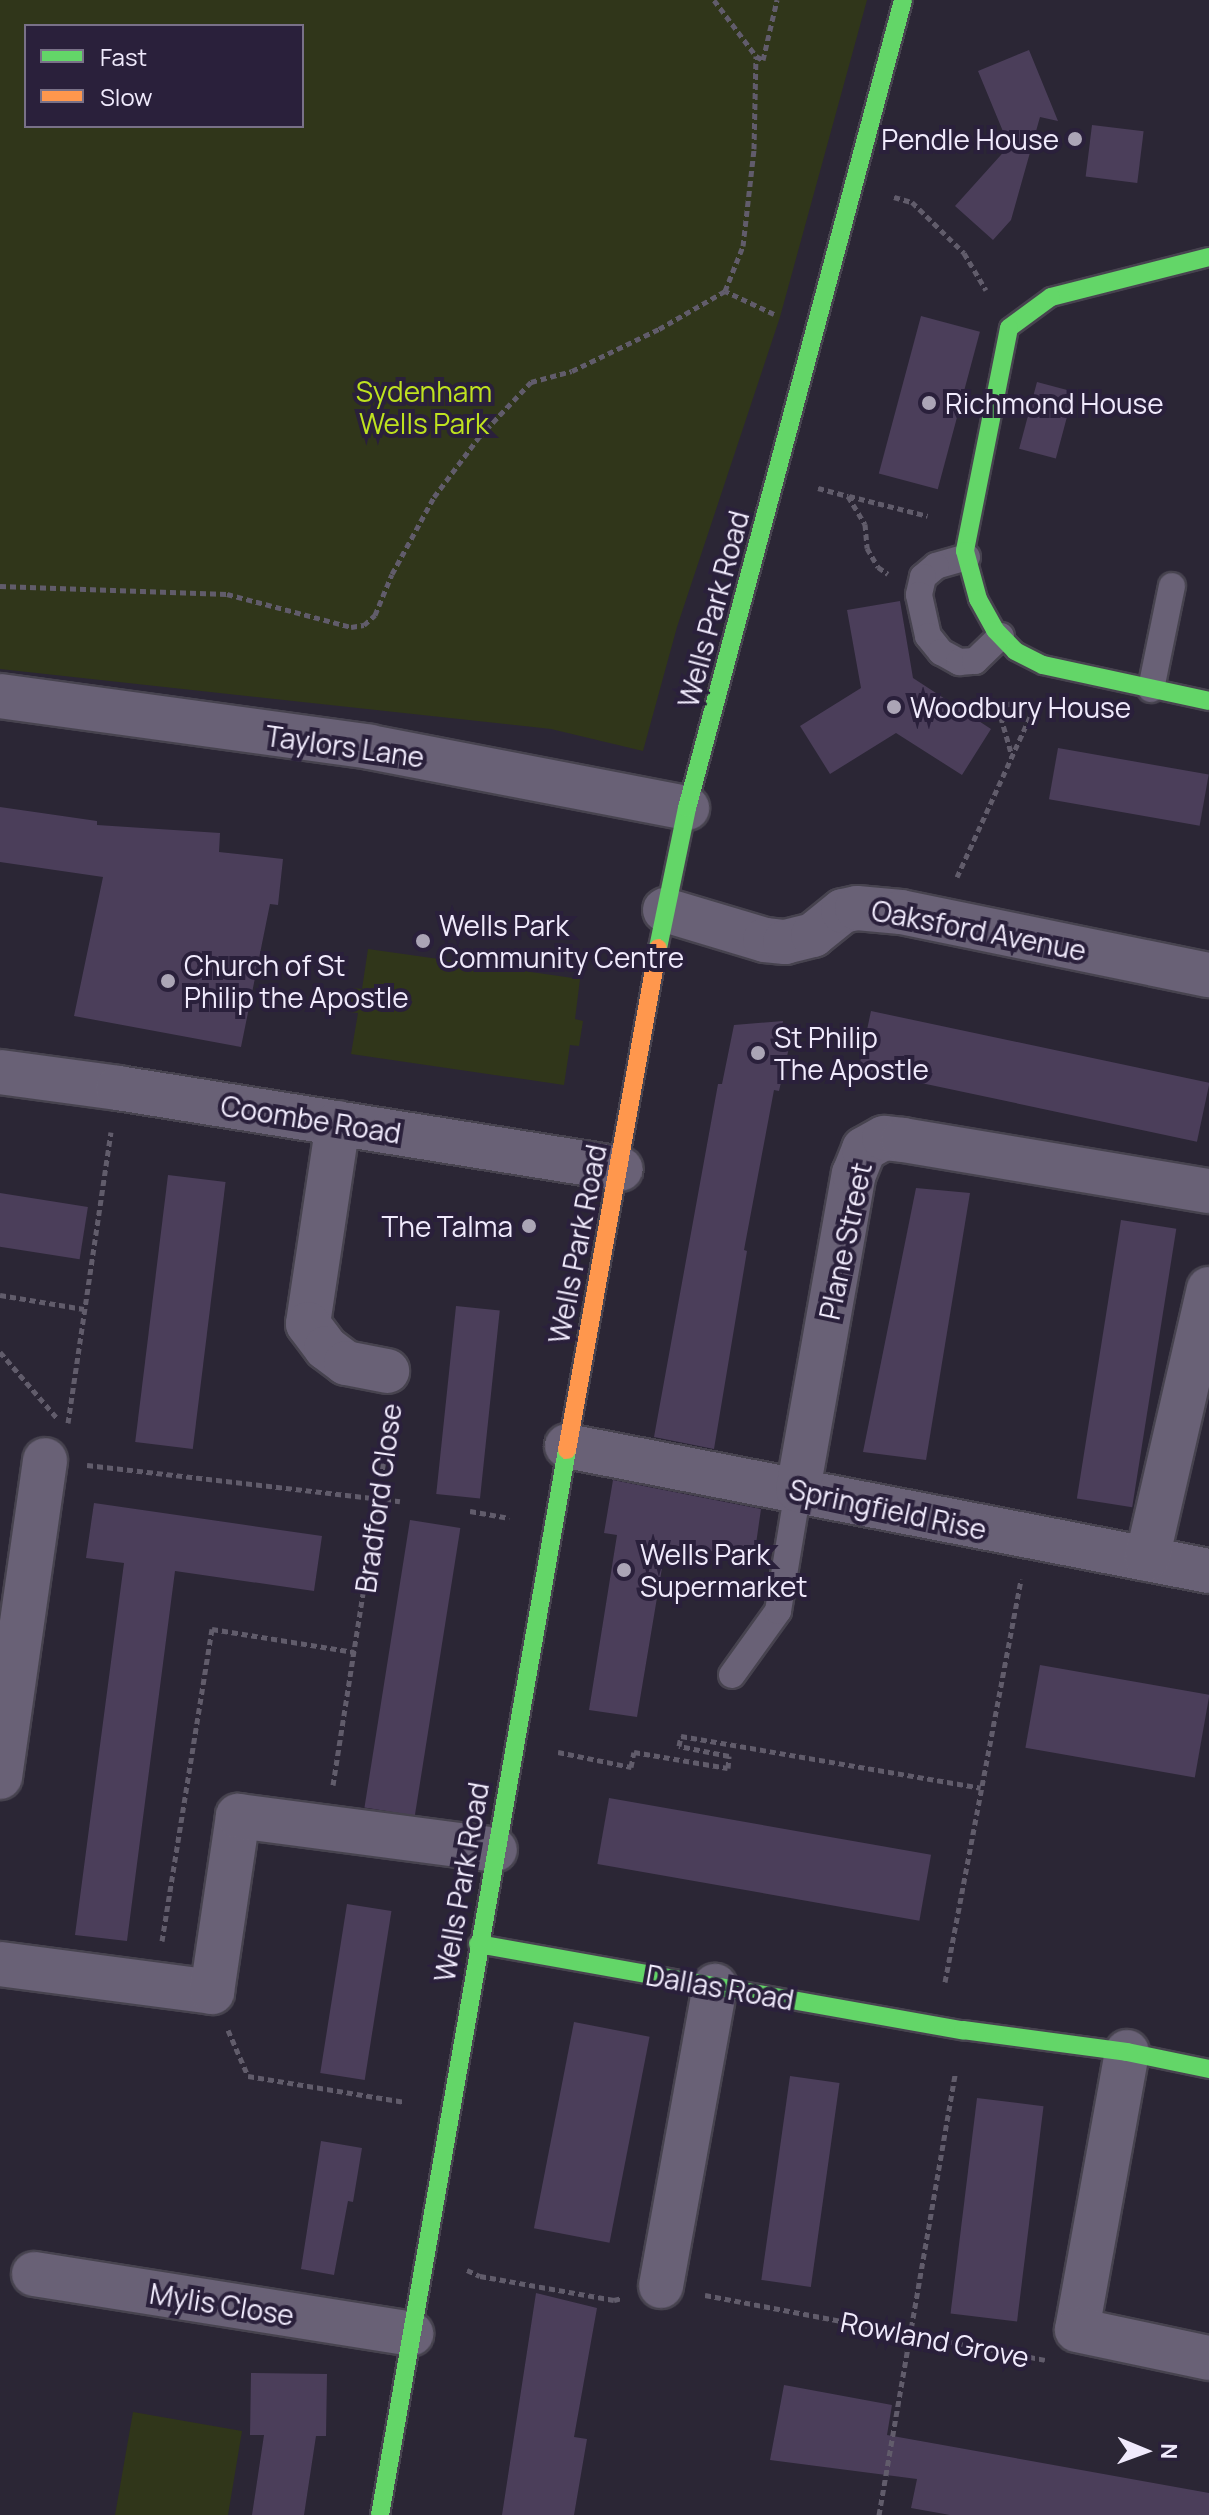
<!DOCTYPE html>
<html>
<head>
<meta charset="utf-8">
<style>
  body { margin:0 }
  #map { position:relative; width:1209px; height:2515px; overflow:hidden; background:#2b2635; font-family:Manrope,sans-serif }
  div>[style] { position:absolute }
  .green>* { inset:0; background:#30361a }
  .building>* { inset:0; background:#4b3e5a; transform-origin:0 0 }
  .path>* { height:5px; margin-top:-2.5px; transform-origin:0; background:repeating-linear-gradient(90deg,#615c6b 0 6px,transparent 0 10px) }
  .roads { filter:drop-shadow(2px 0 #47434f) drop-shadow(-2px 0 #47434f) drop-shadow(0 2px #47434f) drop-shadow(0 -2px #47434f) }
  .lane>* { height:26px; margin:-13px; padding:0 13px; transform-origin:13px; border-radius:13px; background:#696176 }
  .street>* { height:44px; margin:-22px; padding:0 22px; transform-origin:22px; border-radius:22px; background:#696176 }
  .fast>* { height:18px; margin:-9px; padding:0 9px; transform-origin:9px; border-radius:9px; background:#63d668 }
  .slow>* { height:18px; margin:-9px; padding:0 9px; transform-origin:9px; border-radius:9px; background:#ff974d }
  .dots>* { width:22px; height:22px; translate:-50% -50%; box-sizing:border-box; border:4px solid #2a203b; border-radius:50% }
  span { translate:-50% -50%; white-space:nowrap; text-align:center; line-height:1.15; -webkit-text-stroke:8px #2a203b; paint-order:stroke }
  .poi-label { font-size:28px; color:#f0eafc }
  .right { translate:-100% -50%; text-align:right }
  .left { translate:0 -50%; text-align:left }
  .park-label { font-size:28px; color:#bfe21f }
  .street-label { font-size:28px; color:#f0eafc }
  .legend { position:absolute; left:24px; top:24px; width:280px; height:104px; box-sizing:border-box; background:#2a203b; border:2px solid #797188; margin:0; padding:10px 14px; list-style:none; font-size:24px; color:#f0eafc }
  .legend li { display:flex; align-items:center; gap:16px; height:40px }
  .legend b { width:40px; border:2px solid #797188 }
  .north { position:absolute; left:1105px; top:2411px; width:80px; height:80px; -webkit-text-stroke:6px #2a203b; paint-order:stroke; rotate:91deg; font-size:22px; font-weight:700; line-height:32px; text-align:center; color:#f0eafc }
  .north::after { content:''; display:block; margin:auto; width:28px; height:36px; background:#f0eafc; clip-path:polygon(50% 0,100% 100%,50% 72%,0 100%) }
</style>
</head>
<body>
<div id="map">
  <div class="green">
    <i style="clip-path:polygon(evenodd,0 0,867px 0,780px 317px,677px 627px,643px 751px,551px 729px,0 669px,0 0,26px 26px,302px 26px,302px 126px,26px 126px,26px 26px)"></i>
    <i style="clip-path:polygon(368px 949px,580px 979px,575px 1019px,583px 1021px,579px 1046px,570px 1045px,564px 1085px,351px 1054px,358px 1013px,350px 1012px,353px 988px,362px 989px)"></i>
    <i style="clip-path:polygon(133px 2412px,242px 2431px,228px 2515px,115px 2515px)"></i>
  </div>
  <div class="building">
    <i style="clip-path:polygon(1029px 50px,1058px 121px,1040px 117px,1011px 220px,993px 240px,955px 206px,1009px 146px,978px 71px)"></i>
    <i style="left:1092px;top:125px;width:52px;height:52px;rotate:7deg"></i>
    <i style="left:921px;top:316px;width:61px;height:163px;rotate:15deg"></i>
    <i style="left:1037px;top:382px;width:38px;height:69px;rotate:15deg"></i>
    <i style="clip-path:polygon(900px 601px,913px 678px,991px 729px,962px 775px,896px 733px,830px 774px,800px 726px,861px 688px,847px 610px)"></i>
    <i style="left:1058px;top:748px;width:153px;height:52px;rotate:10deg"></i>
    <i style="clip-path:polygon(0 807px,97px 821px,97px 825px,220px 833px,219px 852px,283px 859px,278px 905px,270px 904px,241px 1047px,74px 1016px,103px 877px,0 862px)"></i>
    <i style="left:871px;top:1011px;width:346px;height:60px;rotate:12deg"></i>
    <i style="clip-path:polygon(783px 1021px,782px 1026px,794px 1026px,779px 1091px,774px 1090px,744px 1250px,747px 1251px,714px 1449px,654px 1437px,718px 1084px,722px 1084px,734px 1025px)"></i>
    <i style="left:168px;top:1175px;width:58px;height:269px;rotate:7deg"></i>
    <i style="clip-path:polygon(916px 1188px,970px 1193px,926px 1460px,863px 1452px)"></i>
    <i style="left:0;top:1193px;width:89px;height:53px;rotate:9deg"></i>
    <i style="left:1121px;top:1220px;width:56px;height:282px;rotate:9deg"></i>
    <i style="left:456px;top:1306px;width:44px;height:189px;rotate:6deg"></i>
    <i style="clip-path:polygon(613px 1480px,761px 1509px,754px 1558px,666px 1544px,637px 1717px,589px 1710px,617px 1535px,604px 1533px)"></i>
    <i style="clip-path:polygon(94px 1503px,322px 1536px,314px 1591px,175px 1571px,127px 1941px,75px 1935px,124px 1563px,86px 1558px)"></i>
    <i style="left:410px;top:1520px;width:51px;height:291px;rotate:9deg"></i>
    <i style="left:1040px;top:1665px;width:172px;height:84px;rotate:10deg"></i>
    <i style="left:609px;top:1798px;width:327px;height:67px;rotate:10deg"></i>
    <i style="left:347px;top:1904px;width:45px;height:171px;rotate:9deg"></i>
    <i style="left:574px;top:2022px;width:77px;height:210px;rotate:11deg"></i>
    <i style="left:790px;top:2076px;width:50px;height:206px;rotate:8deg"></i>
    <i style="left:977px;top:2098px;width:67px;height:217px;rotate:7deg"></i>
    <i style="clip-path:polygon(321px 2141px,362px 2148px,353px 2202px,348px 2201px,334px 2275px,301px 2269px)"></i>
    <i style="clip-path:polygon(536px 2293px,597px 2308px,574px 2437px,587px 2439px,574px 2515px,502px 2515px)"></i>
    <i style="clip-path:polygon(251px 2373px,327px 2374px,326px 2436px,316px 2436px,304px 2515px,252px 2515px,264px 2435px,250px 2435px)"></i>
    <i style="clip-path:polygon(784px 2385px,892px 2405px,887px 2435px,1209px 2493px,1209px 2515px,950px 2515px,911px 2508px,917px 2479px,770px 2460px)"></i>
  </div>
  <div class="path">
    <i style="left:714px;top:0;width:70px;rotate:53.1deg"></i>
    <i style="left:894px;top:197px;width:19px;rotate:16deg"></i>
    <i style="left:912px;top:202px;width:73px;rotate:44.4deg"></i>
    <i style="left:964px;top:253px;width:43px;rotate:59.3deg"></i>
    <i style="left:774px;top:314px;width:54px;rotate:-154.9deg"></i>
    <i style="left:725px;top:291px;width:48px;rotate:-68.2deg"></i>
    <i style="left:743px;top:246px;width:98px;rotate:-83.5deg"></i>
    <i style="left:754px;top:149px;width:93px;rotate:-88.8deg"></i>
    <i style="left:756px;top:56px;width:8px;rotate:30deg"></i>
    <i style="left:763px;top:60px;width:62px;rotate:-76.9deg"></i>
    <i style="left:818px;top:488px;width:31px;rotate:15deg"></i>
    <i style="left:848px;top:496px;width:33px;rotate:59deg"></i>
    <i style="left:865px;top:524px;width:24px;rotate:85deg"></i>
    <i style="left:867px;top:548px;width:22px;rotate:60deg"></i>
    <i style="left:878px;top:567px;width:12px;rotate:35deg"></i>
    <i style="left:849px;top:496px;width:81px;rotate:14.2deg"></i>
    <i style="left:0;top:586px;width:227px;rotate:2deg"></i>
    <i style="left:227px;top:594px;width:128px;rotate:14.9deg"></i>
    <i style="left:351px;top:627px;width:13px;rotate:-9deg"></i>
    <i style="left:364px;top:625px;width:15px;rotate:-42deg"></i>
    <i style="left:375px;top:615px;width:44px;rotate:-67.5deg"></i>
    <i style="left:392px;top:574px;width:88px;rotate:-61.4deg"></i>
    <i style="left:434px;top:497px;width:75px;rotate:-53.1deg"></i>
    <i style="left:479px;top:437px;width:76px;rotate:-46.6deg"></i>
    <i style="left:531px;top:382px;width:42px;rotate:-15deg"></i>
    <i style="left:572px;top:371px;width:97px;rotate:-25.8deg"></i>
    <i style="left:659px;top:329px;width:76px;rotate:-29.9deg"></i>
    <i style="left:982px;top:697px;width:19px;rotate:32deg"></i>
    <i style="left:998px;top:707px;width:19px;rotate:-16deg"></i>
    <i style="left:998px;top:707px;width:51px;rotate:74.1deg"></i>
    <i style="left:957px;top:877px;width:186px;rotate:-65.5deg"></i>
    <i style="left:0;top:1295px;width:85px;rotate:9.5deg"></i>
    <i style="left:0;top:1352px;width:87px;rotate:49.2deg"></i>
    <i style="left:68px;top:1423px;width:294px;rotate:-81.6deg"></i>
    <i style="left:87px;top:1465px;width:315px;rotate:6.6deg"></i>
    <i style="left:470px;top:1511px;width:40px;rotate:10deg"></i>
    <i style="left:558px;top:1752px;width:75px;rotate:11.6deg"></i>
    <i style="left:631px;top:1767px;width:15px;rotate:-79deg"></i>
    <i style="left:634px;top:1752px;width:95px;rotate:9.7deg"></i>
    <i style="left:728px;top:1768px;width:12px;rotate:-85deg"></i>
    <i style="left:729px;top:1756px;width:51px;rotate:-168.7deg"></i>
    <i style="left:679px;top:1746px;width:10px;rotate:-79deg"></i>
    <i style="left:681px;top:1736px;width:304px;rotate:9.8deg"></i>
    <i style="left:333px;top:1785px;width:375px;rotate:-81.1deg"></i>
    <i style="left:162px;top:1941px;width:316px;rotate:-80.9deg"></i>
    <i style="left:212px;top:1629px;width:144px;rotate:9.2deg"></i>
    <i style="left:945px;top:1982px;width:410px;rotate:-79.3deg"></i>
    <i style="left:228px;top:2030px;width:50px;rotate:66.5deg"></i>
    <i style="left:248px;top:2076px;width:159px;rotate:9.4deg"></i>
    <i style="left:467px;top:2270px;width:14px;rotate:25deg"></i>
    <i style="left:480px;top:2276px;width:136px;rotate:10.2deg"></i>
    <i style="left:614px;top:2300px;width:8px;rotate:-14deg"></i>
    <i style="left:705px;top:2295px;width:346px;rotate:10.8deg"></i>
    <i style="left:879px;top:2515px;width:448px;rotate:-80.2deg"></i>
  </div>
  <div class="roads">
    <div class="lane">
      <i style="left:967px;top:557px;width:32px;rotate:164deg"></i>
      <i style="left:936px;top:566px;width:17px;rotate:140deg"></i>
      <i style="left:923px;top:577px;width:18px;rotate:103deg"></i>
      <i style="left:919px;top:595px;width:42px;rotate:77.6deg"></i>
      <i style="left:928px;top:636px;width:21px;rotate:51deg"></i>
      <i style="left:941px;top:652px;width:21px;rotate:29deg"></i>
      <i style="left:959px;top:662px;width:16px;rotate:-4deg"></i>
      <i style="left:975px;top:661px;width:36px;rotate:-44deg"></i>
      <i style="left:1151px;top:689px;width:105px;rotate:-78.5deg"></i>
      <i style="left:732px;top:1675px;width:79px;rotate:-54.3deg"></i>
      <i style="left:778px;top:1611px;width:123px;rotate:-80.6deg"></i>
    </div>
    <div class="street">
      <i style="left:0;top:696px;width:373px;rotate:7.8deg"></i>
      <i style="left:370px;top:747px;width:323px;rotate:10.9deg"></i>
      <i style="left:665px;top:910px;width:104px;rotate:16.7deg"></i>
      <i style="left:765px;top:940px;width:20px;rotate:6deg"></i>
      <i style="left:785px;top:942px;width:29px;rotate:-14deg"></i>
      <i style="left:813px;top:935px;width:38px;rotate:-39deg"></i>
      <i style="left:843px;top:911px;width:14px;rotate:-12deg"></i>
      <i style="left:857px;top:908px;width:44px;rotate:5.2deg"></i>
      <i style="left:901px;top:912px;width:314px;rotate:11.6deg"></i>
      <i style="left:0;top:1072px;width:119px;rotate:7.7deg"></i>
      <i style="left:118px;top:1088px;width:509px;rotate:9.15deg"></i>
      <i style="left:338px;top:1123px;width:203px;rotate:98.5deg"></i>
      <i style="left:308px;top:1324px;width:30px;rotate:53deg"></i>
      <i style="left:326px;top:1348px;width:25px;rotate:37deg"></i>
      <i style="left:346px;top:1363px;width:42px;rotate:11deg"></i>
      <i style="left:567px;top:1446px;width:654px;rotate:11.02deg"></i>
      <i style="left:798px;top:1490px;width:321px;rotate:-80deg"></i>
      <i style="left:854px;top:1174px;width:27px;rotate:-68deg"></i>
      <i style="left:864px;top:1149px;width:23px;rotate:-29deg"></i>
      <i style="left:884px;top:1138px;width:19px;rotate:6deg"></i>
      <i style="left:903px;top:1140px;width:310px;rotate:9.5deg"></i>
      <i style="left:1147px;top:1559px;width:277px;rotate:-77.1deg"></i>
      <i style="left:0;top:1777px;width:320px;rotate:-81.9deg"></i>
      <i style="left:0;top:1964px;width:214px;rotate:7.5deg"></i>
      <i style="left:212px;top:1992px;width:178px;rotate:-81.6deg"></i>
      <i style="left:238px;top:1816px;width:259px;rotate:7.5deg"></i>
      <i style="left:1127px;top:2052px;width:282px;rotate:100.2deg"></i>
      <i style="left:1077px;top:2330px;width:135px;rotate:12deg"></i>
      <i style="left:34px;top:2274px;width:382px;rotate:9deg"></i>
      <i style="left:661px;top:2286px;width:305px;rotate:-79.8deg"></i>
    </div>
    <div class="fast">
      <i style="left:1209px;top:257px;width:163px;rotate:165.8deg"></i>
      <i style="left:1051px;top:297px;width:52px;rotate:143.6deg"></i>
      <i style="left:1009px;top:328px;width:227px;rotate:101.2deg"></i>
      <i style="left:965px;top:551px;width:50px;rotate:74.8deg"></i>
      <i style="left:978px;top:599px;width:35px;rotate:61deg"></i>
      <i style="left:995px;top:630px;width:29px;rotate:46deg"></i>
      <i style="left:1015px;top:651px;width:31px;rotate:27deg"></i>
      <i style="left:1043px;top:665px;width:170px;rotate:12.2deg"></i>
      <i style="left:658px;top:948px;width:143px;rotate:-78.3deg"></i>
      <i style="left:687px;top:808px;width:836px;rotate:-75.03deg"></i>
      <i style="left:478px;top:1944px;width:493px;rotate:10.1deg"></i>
      <i style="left:963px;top:2030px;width:165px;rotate:7.6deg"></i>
      <i style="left:1127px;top:2052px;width:84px;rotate:11.7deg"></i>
      <i style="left:380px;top:2515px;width:1081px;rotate:-80.04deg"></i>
    </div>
    <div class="slow">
      <i style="left:567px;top:1450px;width:510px;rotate:-79.73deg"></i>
    </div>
  </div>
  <div class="dots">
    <i style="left:1075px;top:139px;background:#aba5b6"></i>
    <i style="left:929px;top:403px;background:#aba5b6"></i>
    <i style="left:894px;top:707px;background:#aba5b6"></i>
    <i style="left:423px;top:941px;background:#aba5b6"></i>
    <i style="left:168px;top:981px;background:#aba5b6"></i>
    <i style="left:758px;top:1053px;background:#aba5b6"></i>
    <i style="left:529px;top:1226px;background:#aba5b6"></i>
    <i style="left:624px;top:1570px;background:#aba5b6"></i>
  </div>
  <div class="poi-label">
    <span class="right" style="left:1059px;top:139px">Pendle House</span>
    <span class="left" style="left:945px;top:403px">Richmond House</span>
    <span class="left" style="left:910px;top:707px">Woodbury House</span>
    <span class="left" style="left:439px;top:941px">Wells Park<br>Community Centre</span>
    <span class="left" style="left:184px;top:981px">Church of St<br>Philip the Apostle</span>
    <span class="left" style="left:774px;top:1053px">St Philip<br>The Apostle</span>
    <span class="right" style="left:513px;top:1226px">The Talma</span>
    <span class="left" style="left:640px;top:1570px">Wells Park<br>Supermarket</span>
  </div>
  <div class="park-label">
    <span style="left:424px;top:407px">Sydenham<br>Wells Park</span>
  </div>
  <div class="street-label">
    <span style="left:713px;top:609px;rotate:-75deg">Wells Park Road</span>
    <span style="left:345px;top:746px;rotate:8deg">Taylors Lane</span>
    <span style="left:979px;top:930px;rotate:11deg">Oaksford Avenue</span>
    <span style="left:311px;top:1119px;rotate:9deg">Coombe Road</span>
    <span style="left:845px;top:1241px;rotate:-78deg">Plane Street</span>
    <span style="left:577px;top:1244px;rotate:-79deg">Wells Park Road</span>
    <span style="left:378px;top:1498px;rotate:-82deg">Bradford Close</span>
    <span style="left:888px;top:1509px;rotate:12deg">Springfield Rise</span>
    <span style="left:461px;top:1882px;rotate:-80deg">Wells Park Road</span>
    <span style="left:720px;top:1987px;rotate:10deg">Dallas Road</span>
    <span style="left:222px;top:2304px;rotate:9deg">Mylis Close</span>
    <span style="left:935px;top:2339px;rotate:11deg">Rowland Grove</span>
  </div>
  <ul class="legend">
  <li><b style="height:10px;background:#63d668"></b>Fast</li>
  <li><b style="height:10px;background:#ff974d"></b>Slow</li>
  </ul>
  <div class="north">N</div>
</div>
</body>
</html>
